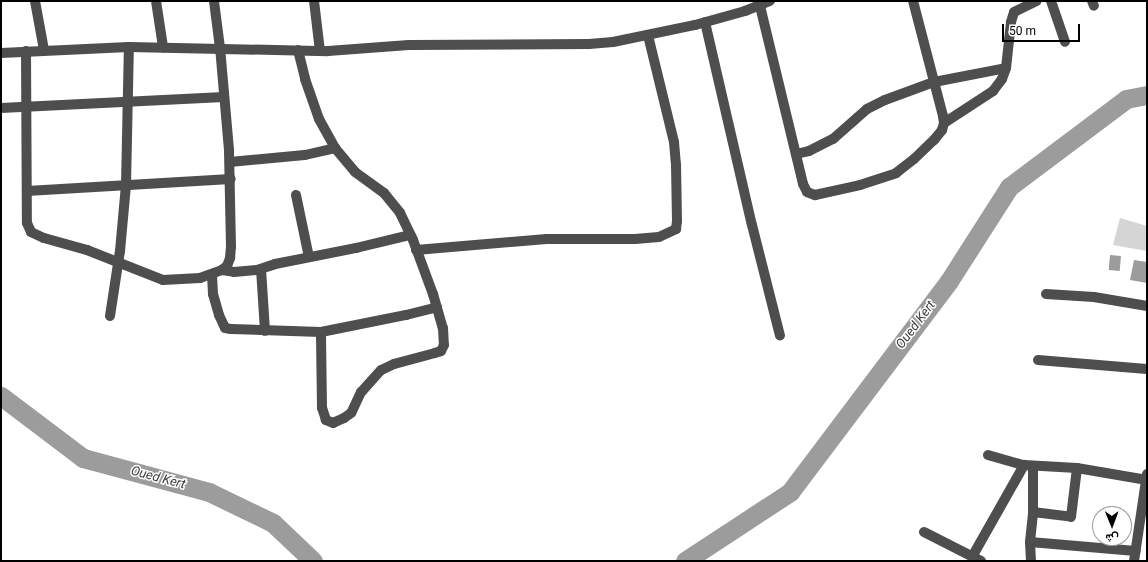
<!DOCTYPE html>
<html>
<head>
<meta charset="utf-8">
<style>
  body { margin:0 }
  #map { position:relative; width:1148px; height:562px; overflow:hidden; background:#fff; font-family:Roboto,Vazirmatn,sans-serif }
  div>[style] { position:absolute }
  .green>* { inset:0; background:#d5d5d5 }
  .water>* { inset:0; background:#9c9c9c; transform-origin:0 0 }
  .river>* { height:19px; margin:-9.5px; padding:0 9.5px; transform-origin:9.5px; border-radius:9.5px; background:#9c9c9c }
  .minor>* { height:10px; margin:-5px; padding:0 5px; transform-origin:5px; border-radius:5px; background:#4e4e4e }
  span { translate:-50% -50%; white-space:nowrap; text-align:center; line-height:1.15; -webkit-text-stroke:3px #fff; paint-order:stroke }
  .water-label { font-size:13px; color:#3d3d3d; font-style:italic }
  .frame { position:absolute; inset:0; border:2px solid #000; pointer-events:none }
  .north { position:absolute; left:1092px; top:506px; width:40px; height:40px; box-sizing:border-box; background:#fff; border:1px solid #999; border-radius:50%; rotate:179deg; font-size:11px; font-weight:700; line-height:16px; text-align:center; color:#000 }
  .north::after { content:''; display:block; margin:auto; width:14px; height:18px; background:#000; clip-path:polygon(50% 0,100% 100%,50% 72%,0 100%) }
  .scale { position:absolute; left:1002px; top:24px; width:78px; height:18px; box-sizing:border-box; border:2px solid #000; border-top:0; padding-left:5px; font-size:12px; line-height:14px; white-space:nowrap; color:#000; -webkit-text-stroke:3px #fff; paint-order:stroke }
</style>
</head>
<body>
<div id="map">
  <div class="green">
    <i style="clip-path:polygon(1120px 218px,1147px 226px,1147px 251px,1113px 245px)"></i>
  </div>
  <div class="water">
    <i style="left:1110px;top:255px;width:11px;height:15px;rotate:5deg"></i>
    <i style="clip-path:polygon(1134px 260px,1147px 262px,1147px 283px,1130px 280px)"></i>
  </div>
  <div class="river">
    <i style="left:1px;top:396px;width:103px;rotate:37.1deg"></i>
    <i style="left:83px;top:458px;width:131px;rotate:15.1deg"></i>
    <i style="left:209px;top:492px;width:71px;rotate:25.8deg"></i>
    <i style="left:273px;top:523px;width:55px;rotate:43.5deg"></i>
    <i style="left:685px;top:561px;width:126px;rotate:-33.3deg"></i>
    <i style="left:790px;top:492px;width:264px;rotate:-53deg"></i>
    <i style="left:949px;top:281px;width:112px;rotate:-57.4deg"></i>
    <i style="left:1009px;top:187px;width:146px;rotate:-36.9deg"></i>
    <i style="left:1126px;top:99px;width:21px;rotate:-11deg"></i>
  </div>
  <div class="minor">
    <i style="left:35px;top:1px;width:50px;rotate:79.6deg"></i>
    <i style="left:156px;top:1px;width:47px;rotate:81.3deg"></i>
    <i style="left:314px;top:1px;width:50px;rotate:83.2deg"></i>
    <i style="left:1051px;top:1px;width:43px;rotate:71.1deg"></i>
    <i style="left:1092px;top:1px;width:5px;rotate:68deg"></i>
    <i style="left:760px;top:6px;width:183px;rotate:76.4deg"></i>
    <i style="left:803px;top:184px;width:9px;rotate:63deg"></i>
    <i style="left:807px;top:192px;width:9px;rotate:21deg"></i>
    <i style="left:815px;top:195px;width:46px;rotate:-12.5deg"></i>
    <i style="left:860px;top:185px;width:38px;rotate:-18deg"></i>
    <i style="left:896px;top:173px;width:23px;rotate:-38deg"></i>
    <i style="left:914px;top:159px;width:28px;rotate:-44deg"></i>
    <i style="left:934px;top:140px;width:13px;rotate:-51deg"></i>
    <i style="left:942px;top:130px;width:7px;rotate:-74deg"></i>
    <i style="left:944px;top:123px;width:7px;rotate:-98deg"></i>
    <i style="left:943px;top:116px;width:119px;rotate:-104.6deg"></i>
    <i style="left:705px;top:22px;width:208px;rotate:77deg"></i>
    <i style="left:752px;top:225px;width:114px;rotate:75.8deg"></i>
    <i style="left:298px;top:50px;width:30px;rotate:76deg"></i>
    <i style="left:305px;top:79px;width:42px;rotate:70.7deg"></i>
    <i style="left:319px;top:119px;width:33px;rotate:61deg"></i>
    <i style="left:335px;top:148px;width:31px;rotate:50deg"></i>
    <i style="left:355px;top:172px;width:36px;rotate:36deg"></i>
    <i style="left:384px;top:193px;width:26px;rotate:51deg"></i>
    <i style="left:400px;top:213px;width:30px;rotate:64deg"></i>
    <i style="left:413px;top:240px;width:58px;rotate:69.7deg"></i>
    <i style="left:433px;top:294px;width:35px;rotate:74deg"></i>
    <i style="left:443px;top:328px;width:17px;rotate:87deg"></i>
    <i style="left:444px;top:345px;width:7px;rotate:117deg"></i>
    <i style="left:441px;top:351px;width:6px;rotate:162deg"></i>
    <i style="left:435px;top:353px;width:42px;rotate:165deg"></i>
    <i style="left:394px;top:364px;width:14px;rotate:155deg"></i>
    <i style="left:381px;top:370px;width:30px;rotate:132deg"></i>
    <i style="left:361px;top:392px;width:23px;rotate:115deg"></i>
    <i style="left:351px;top:413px;width:9px;rotate:144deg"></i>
    <i style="left:344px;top:418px;width:12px;rotate:156deg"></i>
    <i style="left:333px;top:423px;width:8px;rotate:-157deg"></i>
    <i style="left:326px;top:420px;width:13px;rotate:-108deg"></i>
    <i style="left:322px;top:408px;width:76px;rotate:-90.8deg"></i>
    <i style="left:26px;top:51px;width:172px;rotate:89.7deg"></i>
    <i style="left:27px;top:223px;width:10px;rotate:66deg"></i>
    <i style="left:31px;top:232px;width:14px;rotate:25deg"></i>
    <i style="left:44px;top:238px;width:45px;rotate:15.6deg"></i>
    <i style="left:87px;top:250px;width:82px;rotate:21.5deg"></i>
    <i style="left:163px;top:280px;width:37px;rotate:-3deg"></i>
    <i style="left:200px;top:278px;width:23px;rotate:-20deg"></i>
    <i style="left:222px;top:270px;width:6px;rotate:-39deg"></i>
    <i style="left:227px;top:266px;width:9px;rotate:-69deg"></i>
    <i style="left:230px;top:258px;width:11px;rotate:-85deg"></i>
    <i style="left:231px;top:247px;width:97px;rotate:-91.2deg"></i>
    <i style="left:229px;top:150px;width:102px;rotate:-95deg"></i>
    <i style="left:220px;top:48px;width:47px;rotate:-97.3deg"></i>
    <i style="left:1px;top:53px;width:128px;rotate:-2.7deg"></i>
    <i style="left:129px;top:47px;width:199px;rotate:1.2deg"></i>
    <i style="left:328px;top:51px;width:81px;rotate:-4.2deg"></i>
    <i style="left:409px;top:45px;width:180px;rotate:-0.3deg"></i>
    <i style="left:589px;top:44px;width:24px;rotate:-5deg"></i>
    <i style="left:613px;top:42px;width:84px;rotate:-11.7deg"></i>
    <i style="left:695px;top:25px;width:52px;rotate:-15.6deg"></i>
    <i style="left:745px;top:11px;width:27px;rotate:-22deg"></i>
    <i style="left:1px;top:108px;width:223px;rotate:-2.8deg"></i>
    <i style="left:944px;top:123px;width:59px;rotate:-33.1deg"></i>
    <i style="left:993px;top:91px;width:15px;rotate:-53deg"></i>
    <i style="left:1002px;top:79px;width:12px;rotate:-70deg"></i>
    <i style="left:1006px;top:68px;width:46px;rotate:-83.8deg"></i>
    <i style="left:1011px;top:22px;width:10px;rotate:-73deg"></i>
    <i style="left:1014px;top:12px;width:25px;rotate:-26deg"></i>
    <i style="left:796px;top:154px;width:13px;rotate:-13deg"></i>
    <i style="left:809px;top:151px;width:27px;rotate:-27deg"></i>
    <i style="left:833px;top:139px;width:45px;rotate:-41.4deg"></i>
    <i style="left:867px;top:109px;width:20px;rotate:-27deg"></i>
    <i style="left:885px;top:100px;width:52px;rotate:-20.2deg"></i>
    <i style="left:934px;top:82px;width:73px;rotate:-11deg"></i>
    <i style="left:230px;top:162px;width:75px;rotate:-5.3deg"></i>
    <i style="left:305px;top:155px;width:31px;rotate:-13deg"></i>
    <i style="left:27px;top:191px;width:204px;rotate:-3.4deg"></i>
    <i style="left:296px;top:195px;width:63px;rotate:78.2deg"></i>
    <i style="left:416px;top:250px;width:131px;rotate:-4.8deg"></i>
    <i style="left:547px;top:239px;width:88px"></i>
    <i style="left:635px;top:239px;width:24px;rotate:-5deg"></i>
    <i style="left:659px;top:237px;width:19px;rotate:-25deg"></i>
    <i style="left:676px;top:229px;width:8px;rotate:-83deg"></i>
    <i style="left:677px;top:221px;width:56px;rotate:-91deg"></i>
    <i style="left:676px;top:165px;width:23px;rotate:-95deg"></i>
    <i style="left:674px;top:142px;width:110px;rotate:-103.7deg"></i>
    <i style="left:261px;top:269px;width:62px;rotate:86.3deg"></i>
    <i style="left:222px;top:270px;width:12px;rotate:9deg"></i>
    <i style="left:234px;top:272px;width:23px;rotate:-5deg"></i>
    <i style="left:257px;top:270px;width:19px;rotate:-18deg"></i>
    <i style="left:275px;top:264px;width:83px;rotate:-11.2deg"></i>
    <i style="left:356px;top:248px;width:56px;rotate:-13.5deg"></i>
    <i style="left:212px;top:275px;width:19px;rotate:87deg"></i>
    <i style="left:213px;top:294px;width:22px;rotate:74deg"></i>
    <i style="left:219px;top:315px;width:14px;rotate:65deg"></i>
    <i style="left:225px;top:328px;width:6px;rotate:9deg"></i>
    <i style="left:231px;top:329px;width:90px;rotate:1.9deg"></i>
    <i style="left:321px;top:332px;width:87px;rotate:-11.3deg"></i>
    <i style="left:406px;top:315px;width:32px;rotate:-14deg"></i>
    <i style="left:1046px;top:294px;width:48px;rotate:3.6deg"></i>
    <i style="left:1094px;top:297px;width:54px;rotate:9.6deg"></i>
    <i style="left:110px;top:316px;width:66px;rotate:-81.3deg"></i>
    <i style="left:120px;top:251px;width:66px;rotate:-84.8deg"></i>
    <i style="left:126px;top:185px;width:138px;rotate:-88.8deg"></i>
    <i style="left:1038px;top:360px;width:109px;rotate:4.7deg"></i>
    <i style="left:988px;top:455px;width:37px;rotate:16deg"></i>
    <i style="left:1024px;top:465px;width:53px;rotate:3.2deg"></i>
    <i style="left:1077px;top:468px;width:71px;rotate:9.7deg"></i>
    <i style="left:1033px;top:512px;width:38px;rotate:7deg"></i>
    <i style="left:1071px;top:517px;width:49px;rotate:-83deg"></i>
    <i style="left:924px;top:532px;width:64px;rotate:27deg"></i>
    <i style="left:1030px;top:542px;width:106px;rotate:4.9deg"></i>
    <i style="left:972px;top:557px;width:106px;rotate:-60.5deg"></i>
    <i style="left:1031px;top:561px;width:19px;rotate:-93deg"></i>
    <i style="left:1030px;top:542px;width:30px;rotate:-84deg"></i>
    <i style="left:1033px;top:512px;width:46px;rotate:-90deg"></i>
    <i style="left:1134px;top:561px;width:88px;rotate:-81.5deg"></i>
  </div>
  <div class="water-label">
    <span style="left:916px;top:325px;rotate:-53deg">Oued Kert</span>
    <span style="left:158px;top:478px;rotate:15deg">Oued Kert</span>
  </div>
  <div class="frame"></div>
  <div class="north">ش</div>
  <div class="scale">50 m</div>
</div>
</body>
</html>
